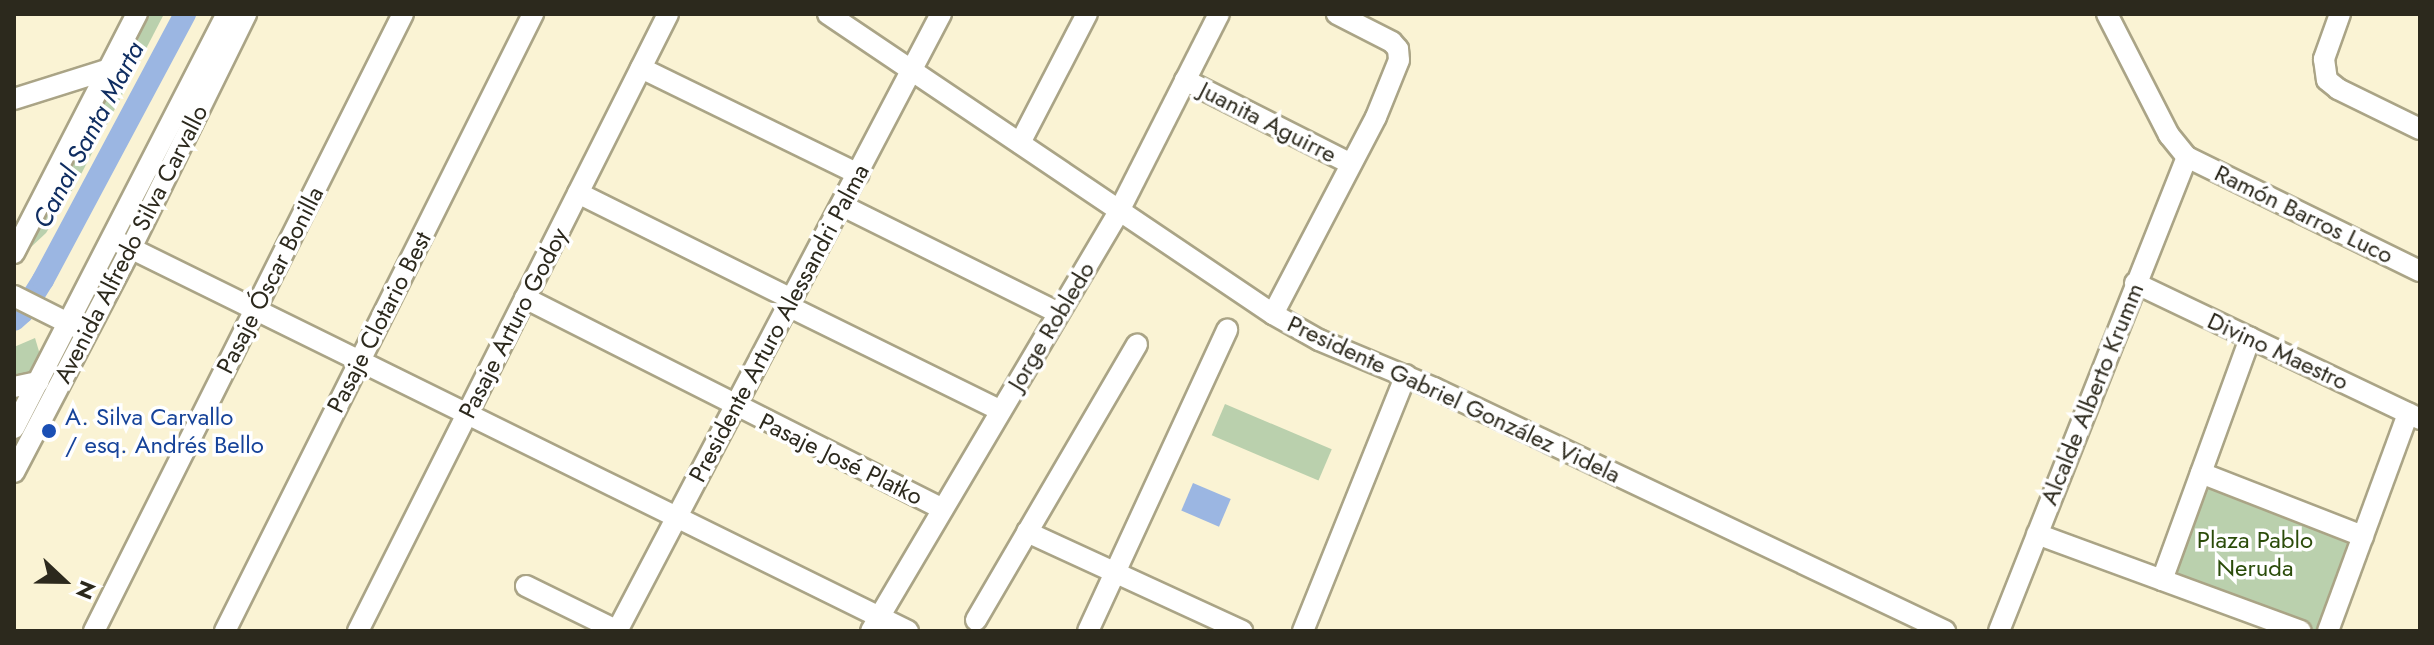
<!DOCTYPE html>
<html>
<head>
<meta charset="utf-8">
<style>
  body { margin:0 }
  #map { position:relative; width:2434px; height:645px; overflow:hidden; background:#faf3d4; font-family:Jost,sans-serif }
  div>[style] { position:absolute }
  .green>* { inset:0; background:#bad0ad; transform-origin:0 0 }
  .water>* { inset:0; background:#9bb6e2; transform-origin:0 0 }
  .canal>* { height:22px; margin:-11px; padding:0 11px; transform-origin:11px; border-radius:11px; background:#9bb6e2 }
  .roads { filter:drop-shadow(2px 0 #aaa486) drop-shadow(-2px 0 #aaa486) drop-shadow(0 2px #aaa486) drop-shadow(0 -2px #aaa486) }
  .minor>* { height:20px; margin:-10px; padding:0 10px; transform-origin:10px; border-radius:10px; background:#fff }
  .dots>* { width:22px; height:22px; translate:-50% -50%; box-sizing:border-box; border:4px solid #fff; border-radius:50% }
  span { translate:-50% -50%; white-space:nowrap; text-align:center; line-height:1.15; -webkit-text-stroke:7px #fff; paint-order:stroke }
  .street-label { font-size:24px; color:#2c291d }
  .transit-label { font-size:24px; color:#164399 }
  .left { translate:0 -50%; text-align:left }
  .park-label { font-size:24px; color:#2b4c0a }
  .water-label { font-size:26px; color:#0f2d61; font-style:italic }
  .frame { position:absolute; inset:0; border:16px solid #2c291d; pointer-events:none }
  .north { position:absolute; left:24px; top:541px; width:80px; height:80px; -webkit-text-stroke:6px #fff; paint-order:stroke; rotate:112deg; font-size:22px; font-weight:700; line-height:32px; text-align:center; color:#2c291d }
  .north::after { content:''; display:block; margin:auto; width:28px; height:36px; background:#2c291d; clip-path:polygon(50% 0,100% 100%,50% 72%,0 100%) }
</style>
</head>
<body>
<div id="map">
  <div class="green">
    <i style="clip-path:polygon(142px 14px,164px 14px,76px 184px,46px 233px,14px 263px)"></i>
    <i style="clip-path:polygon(35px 338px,41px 358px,14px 411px,14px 347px)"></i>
    <i style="left:1225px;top:404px;width:116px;height:34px;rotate:23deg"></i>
    <i style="clip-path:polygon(2213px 483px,2352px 536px,2327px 626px,2316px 631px,2174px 579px,2172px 572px,2203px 485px)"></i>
  </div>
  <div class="water">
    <i style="left:1193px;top:483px;width:41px;height:30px;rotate:23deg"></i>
  </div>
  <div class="canal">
    <i style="left:14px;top:320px;width:12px;rotate:-42deg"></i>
    <i style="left:23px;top:312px;width:38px;rotate:-58deg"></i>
    <i style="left:43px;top:280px;width:302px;rotate:-61.9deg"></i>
  </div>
  <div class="roads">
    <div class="minor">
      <i style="left:828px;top:14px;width:537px;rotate:33.99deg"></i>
      <i style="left:1273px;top:314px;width:53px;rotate:29.5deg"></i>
      <i style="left:1319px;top:340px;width:125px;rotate:22.7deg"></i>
      <i style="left:1434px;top:388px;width:566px;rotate:25.43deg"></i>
      <i style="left:2107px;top:14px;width:136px;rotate:62.9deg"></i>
      <i style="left:2169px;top:135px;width:28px;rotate:51deg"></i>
      <i style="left:2340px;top:14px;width:48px;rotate:109.6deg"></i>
      <i style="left:2324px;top:59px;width:21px;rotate:82deg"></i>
      <i style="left:2327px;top:80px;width:14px;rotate:39deg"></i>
      <i style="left:2338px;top:89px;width:91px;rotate:26deg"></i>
      <i style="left:641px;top:68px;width:242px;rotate:26deg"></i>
      <i style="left:1185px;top:80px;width:186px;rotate:26.8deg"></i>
      <i style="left:14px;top:99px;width:100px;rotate:-17.5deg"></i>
      <i style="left:1020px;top:143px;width:145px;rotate:-62.6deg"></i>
      <i style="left:2187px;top:157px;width:259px;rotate:26.1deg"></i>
      <i style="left:578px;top:193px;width:239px;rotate:26.4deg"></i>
      <i style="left:841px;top:205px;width:243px;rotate:26.4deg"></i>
      <i style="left:114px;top:240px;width:885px;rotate:26.22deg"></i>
      <i style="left:14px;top:253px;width:269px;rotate:-62.8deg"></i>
      <i style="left:2135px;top:283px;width:316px;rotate:25.5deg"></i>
      <i style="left:14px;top:296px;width:74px;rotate:26.6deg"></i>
      <i style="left:525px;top:298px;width:468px;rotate:26.8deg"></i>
      <i style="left:788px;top:306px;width:237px;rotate:26.2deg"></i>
      <i style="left:1273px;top:314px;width:222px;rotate:-62.4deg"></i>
      <i style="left:1376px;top:117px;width:61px;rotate:-68deg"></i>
      <i style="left:1399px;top:60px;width:11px;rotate:-95deg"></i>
      <i style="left:1398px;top:49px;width:9px;rotate:-131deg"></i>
      <i style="left:1392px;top:42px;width:62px;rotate:-153deg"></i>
      <i style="left:14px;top:387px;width:25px;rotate:-12deg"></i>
      <i style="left:14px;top:428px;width:466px;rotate:-62.8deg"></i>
      <i style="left:14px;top:472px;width:253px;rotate:-62.4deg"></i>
      <i style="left:131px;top:248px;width:261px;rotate:-63.8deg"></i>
      <i style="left:2201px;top:473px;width:174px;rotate:21.3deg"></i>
      <i style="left:1027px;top:532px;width:237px;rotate:24.7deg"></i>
      <i style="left:2037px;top:534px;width:281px;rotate:20.2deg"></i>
      <i style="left:2162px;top:580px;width:258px;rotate:-70deg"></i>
      <i style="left:526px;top:586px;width:102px;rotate:26.1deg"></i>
      <i style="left:976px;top:620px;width:319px;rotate:-59.7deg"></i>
      <i style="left:94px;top:631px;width:690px;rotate:-63.4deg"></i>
      <i style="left:225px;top:631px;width:690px;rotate:-63.47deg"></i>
      <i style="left:358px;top:631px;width:690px;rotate:-63.32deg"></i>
      <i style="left:617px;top:631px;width:697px;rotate:-62.3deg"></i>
      <i style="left:871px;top:631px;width:488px;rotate:-59.4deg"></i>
      <i style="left:1119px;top:211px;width:221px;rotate:-63.1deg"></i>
      <i style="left:1088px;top:631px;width:332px;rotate:-65.2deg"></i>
      <i style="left:1303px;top:631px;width:276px;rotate:-68.1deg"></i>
      <i style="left:1999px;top:631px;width:510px;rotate:-68.37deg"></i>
      <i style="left:2328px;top:631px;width:232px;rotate:-69.8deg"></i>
    </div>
  </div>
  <div class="dots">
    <i style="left:49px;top:431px;background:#1a4fb4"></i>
  </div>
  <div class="street-label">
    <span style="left:1268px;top:122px;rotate:27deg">Juanita Aguirre</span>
    <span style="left:2304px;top:214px;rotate:26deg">Ramón Barros Luco</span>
    <span style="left:131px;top:244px;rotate:-63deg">Avenida Alfredo Silva Carvallo</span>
    <span style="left:270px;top:280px;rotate:-63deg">Pasaje Óscar Bonilla</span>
    <span style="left:379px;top:322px;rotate:-63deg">Pasaje Clotario Best</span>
    <span style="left:513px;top:323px;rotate:-63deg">Pasaje Arturo Godoy</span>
    <span style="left:779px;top:323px;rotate:-62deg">Presidente Arturo Alessandri Palma</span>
    <span style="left:1051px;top:326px;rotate:-59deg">Jorge Robledo</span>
    <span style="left:2278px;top:351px;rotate:25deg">Divino Maestro</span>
    <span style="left:2092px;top:394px;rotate:-68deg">Alcalde Alberto Krumm</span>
    <span style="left:1454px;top:399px;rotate:25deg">Presidente Gabriel González Videla</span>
    <span style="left:841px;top:459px;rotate:26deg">Pasaje José Platko</span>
  </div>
  <div class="transit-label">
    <span class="left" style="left:65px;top:431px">A. Silva Carvallo<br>/ esq. Andrés Bello</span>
  </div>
  <div class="park-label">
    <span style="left:2255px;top:554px">Plaza Pablo<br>Neruda</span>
  </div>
  <div class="water-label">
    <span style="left:89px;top:135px;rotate:-62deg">Canal Santa Marta</span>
  </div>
  <div class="frame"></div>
  <div class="north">N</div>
</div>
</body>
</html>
